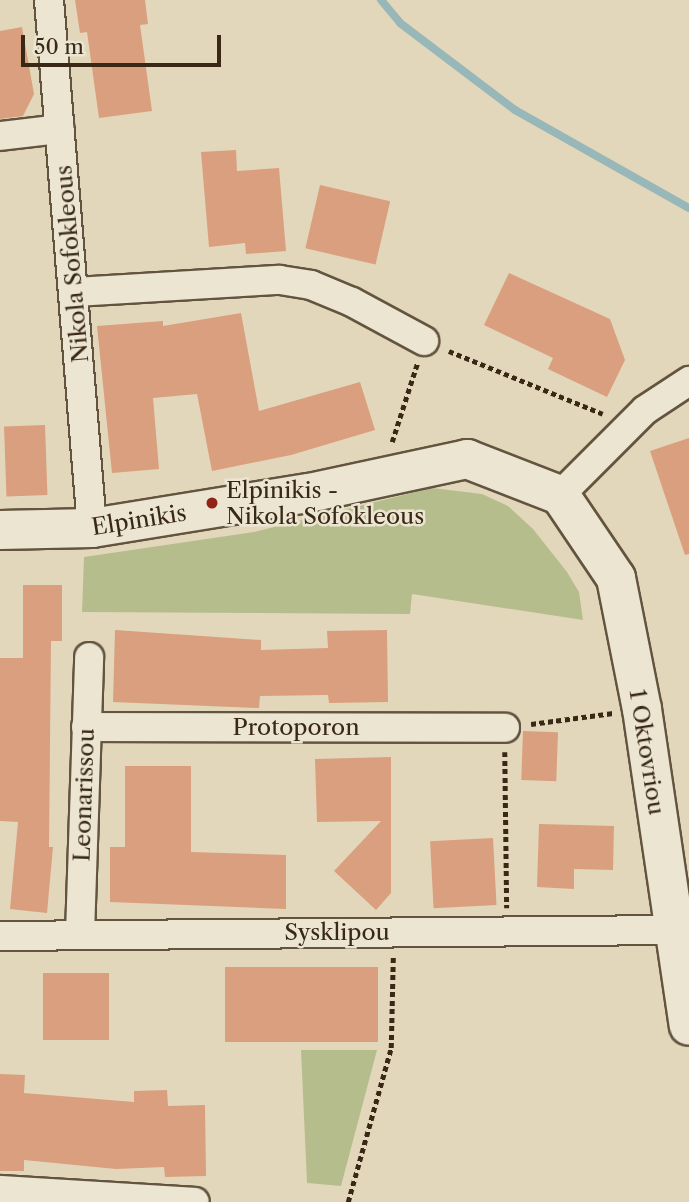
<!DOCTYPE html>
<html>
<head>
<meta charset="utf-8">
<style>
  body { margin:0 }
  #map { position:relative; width:689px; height:1202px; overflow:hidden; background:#e2d7ba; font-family:"Libre Caslon Text",serif }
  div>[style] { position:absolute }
  .green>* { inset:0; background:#b6bd8d }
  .stream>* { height:8px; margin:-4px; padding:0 4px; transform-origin:4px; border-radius:4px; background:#98b7b9 }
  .building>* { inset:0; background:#da9f7e; transform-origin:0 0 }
  .path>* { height:4.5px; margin-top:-2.25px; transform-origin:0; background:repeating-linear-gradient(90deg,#392816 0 5px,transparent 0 8.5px) }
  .roads { filter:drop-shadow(2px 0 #63543f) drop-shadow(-2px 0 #63543f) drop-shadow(0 2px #63543f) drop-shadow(0 -2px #63543f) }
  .street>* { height:28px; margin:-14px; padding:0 14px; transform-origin:14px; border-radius:14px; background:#ece5d2 }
  .secondary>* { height:38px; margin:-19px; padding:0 19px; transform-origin:19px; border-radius:19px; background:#ece5d2 }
  .dots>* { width:19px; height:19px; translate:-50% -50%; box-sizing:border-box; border:4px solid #ece5d2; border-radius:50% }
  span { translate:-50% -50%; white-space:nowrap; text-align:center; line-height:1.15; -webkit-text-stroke:5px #ece5d2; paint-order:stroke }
  .street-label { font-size:23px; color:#392816 }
  .poi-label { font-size:23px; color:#392816 }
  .left { translate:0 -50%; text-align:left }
  .scale { position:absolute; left:21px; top:35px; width:200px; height:32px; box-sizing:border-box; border:4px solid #392816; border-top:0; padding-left:9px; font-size:21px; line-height:24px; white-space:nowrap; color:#392816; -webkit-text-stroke:5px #ece5d2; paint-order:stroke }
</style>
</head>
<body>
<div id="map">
  <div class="green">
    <i style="clip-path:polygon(432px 488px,482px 494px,508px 506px,533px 529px,567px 572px,579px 592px,583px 620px,412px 594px,410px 614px,82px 612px,84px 557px,254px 532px)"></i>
    <i style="clip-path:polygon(301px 1050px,377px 1050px,341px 1186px,307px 1183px)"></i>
  </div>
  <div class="stream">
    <i style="left:381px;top:0;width:30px;rotate:50deg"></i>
    <i style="left:400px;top:23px;width:144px;rotate:37.1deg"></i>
    <i style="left:515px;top:110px;width:200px;rotate:29.4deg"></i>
  </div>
  <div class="building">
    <i style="clip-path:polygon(75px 0,145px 0,148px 24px,140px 25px,152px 111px,99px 118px,87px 32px,80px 33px)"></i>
    <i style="clip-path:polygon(22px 27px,34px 94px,23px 116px,0 119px,0 31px)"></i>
    <i style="clip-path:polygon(236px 150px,237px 171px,279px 168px,286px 251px,246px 254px,245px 243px,209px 247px,201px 152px)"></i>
    <i style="left:320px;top:185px;width:72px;height:65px;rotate:13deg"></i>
    <i style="clip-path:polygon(509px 273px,610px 319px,625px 360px,607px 397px,548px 369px,553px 358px,484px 325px)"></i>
    <i style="clip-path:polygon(241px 313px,259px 411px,360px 382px,375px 430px,291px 455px,212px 471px,197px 394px,153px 398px,159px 469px,112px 473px,97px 326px,163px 321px,163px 326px)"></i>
    <i style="left:45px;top:425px;width:70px;height:41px;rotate:88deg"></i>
    <i style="clip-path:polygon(689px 438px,689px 554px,685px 555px,650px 451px)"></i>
    <i style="clip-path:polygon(23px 585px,62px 585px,62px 641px,51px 641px,49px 847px,53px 847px,47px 913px,10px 909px,18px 822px,0 821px,0 658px,23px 658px)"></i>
    <i style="clip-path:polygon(115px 630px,261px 640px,261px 650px,328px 648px,327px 631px,387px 630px,388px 702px,329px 703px,328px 695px,260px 696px,259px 708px,113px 702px)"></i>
    <i style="left:523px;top:731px;width:35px;height:49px;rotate:2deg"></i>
    <i style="clip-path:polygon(391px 757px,391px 893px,376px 910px,334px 871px,381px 821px,317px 822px,315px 759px)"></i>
    <i style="clip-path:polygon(125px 766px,191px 766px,191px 852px,286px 855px,286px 909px,110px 902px,110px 847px,125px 847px)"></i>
    <i style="clip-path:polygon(539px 824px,614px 826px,613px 870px,574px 869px,574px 889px,537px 887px)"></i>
    <i style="left:493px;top:838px;width:67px;height:63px;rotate:87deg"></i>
    <i style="left:225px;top:967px;width:153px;height:75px"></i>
    <i style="left:43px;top:973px;width:66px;height:67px"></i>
    <i style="clip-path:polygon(0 1074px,25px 1075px,24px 1093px,134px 1102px,134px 1091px,167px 1090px,168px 1106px,205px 1105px,206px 1176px,165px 1177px,164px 1167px,116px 1169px,24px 1160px,24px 1171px,0 1171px)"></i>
  </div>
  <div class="path">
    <i style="left:449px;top:351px;width:166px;rotate:22.2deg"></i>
    <i style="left:392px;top:442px;width:82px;rotate:-72.2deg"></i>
    <i style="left:531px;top:724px;width:83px;rotate:-7.6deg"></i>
    <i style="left:505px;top:752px;width:156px;rotate:89.3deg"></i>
    <i style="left:348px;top:1202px;width:160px;rotate:-74.4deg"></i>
    <i style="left:391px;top:1048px;width:91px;rotate:-88.7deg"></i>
  </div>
  <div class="roads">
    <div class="street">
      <i style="left:49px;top:0;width:530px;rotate:85.34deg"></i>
      <i style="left:0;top:136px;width:60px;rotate:-6.7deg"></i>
      <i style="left:75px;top:292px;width:205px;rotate:-3.4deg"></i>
      <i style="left:280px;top:280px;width:31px;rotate:9deg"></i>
      <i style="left:311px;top:285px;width:44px;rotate:22.5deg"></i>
      <i style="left:352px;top:302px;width:82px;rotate:28.4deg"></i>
      <i style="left:560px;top:495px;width:120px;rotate:-45deg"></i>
      <i style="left:645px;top:410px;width:53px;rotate:-33.4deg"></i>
      <i style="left:86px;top:727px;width:419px;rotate:0.1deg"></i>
      <i style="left:80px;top:934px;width:277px;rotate:-88.1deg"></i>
      <i style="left:0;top:936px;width:674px;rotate:-0.51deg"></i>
      <i style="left:0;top:1190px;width:195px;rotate:3.5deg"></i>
    </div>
    <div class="secondary">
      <i style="left:0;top:530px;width:92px;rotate:-1.2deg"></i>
      <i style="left:92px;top:528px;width:220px;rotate:-9.2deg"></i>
      <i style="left:309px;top:493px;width:162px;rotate:-12.1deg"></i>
      <i style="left:467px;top:459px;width:100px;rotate:21.2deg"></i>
      <i style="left:560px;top:495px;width:100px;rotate:56deg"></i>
      <i style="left:616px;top:578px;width:134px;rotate:78.8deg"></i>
      <i style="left:642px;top:709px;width:320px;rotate:81.6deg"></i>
    </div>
  </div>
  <div class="dots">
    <i style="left:212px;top:503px;background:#8f2418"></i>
  </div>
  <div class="street-label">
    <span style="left:72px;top:264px;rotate:-95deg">Nikola Sofokleous</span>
    <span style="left:139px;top:520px;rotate:-9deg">Elpinikis</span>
    <span style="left:296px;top:727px">Protoporon</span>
    <span style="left:647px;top:752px;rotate:81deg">1 Oktovriou</span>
    <span style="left:84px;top:795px;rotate:-88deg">Leonarissou</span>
    <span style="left:337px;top:932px">Sysklipou</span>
  </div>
  <div class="poi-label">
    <span class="left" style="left:226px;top:503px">Elpinikis -<br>Nikola Sofokleous</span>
  </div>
  <div class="scale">50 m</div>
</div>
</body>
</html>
